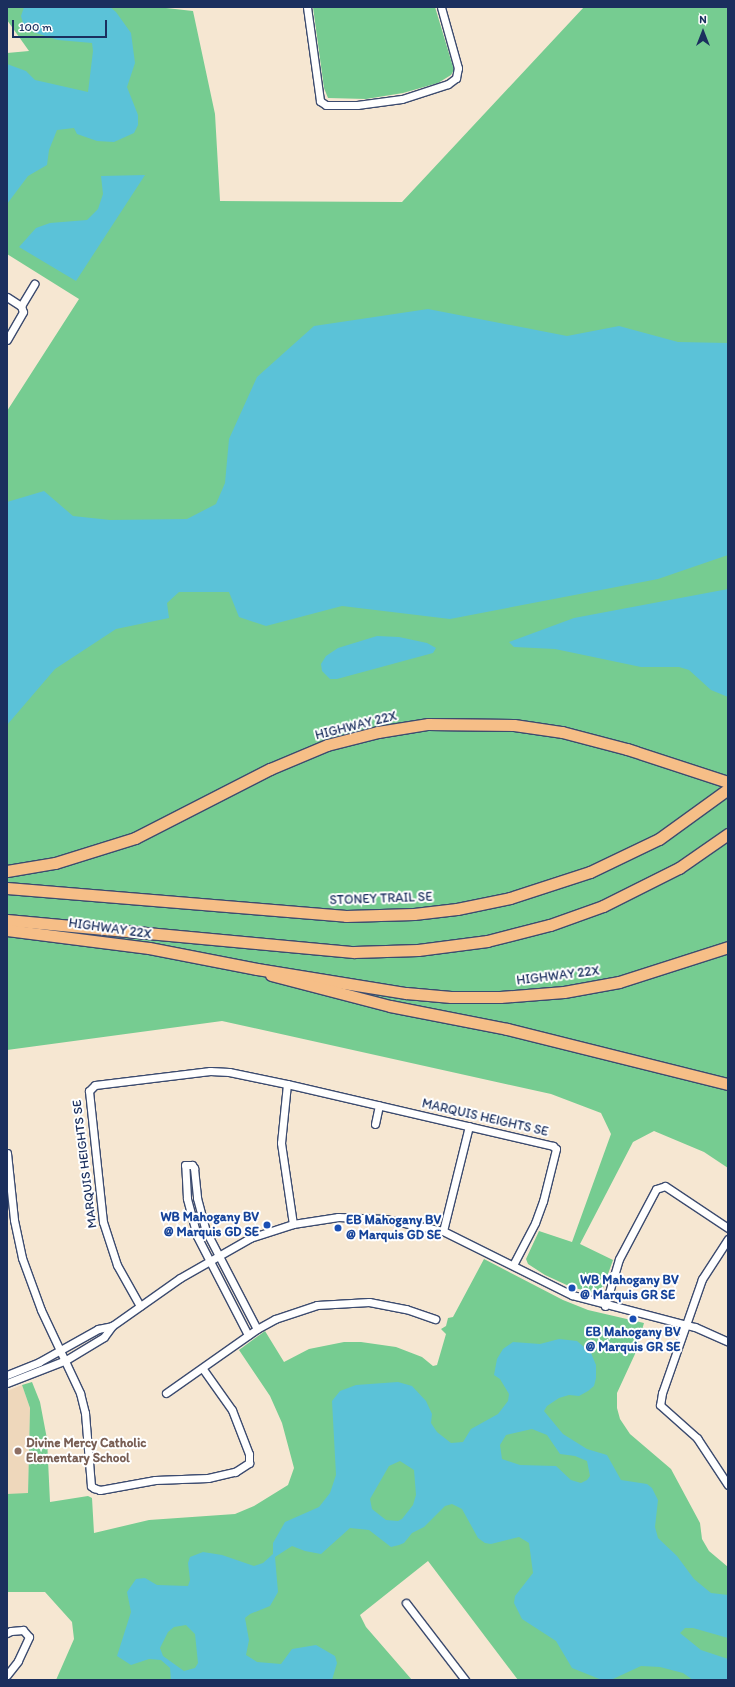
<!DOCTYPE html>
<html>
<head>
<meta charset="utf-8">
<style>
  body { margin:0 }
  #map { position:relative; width:735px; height:1687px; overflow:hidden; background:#f6e7d2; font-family:Itim,sans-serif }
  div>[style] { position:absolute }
  .built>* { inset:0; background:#eed7bb }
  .green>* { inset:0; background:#76cc91 }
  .water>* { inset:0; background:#5bc2d8 }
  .roads { filter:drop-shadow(1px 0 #3c4b6f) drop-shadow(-1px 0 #3c4b6f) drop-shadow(0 1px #3c4b6f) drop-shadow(0 -1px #3c4b6f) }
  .minor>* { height:7px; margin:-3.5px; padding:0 3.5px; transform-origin:3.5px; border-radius:3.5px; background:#fff }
  .highway>* { height:11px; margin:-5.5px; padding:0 5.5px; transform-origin:5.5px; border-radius:5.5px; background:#f6be87 }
  .dots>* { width:11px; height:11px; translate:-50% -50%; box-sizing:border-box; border:2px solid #fff; border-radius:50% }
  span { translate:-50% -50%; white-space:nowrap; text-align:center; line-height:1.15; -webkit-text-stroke:4px #fff; paint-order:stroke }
  .street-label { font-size:13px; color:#1b2f5e }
  .transit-label { font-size:13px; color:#164399; font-weight:700 }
  .right { translate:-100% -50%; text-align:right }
  .left { translate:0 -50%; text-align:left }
  .education-label { font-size:13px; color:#785e54; font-weight:700 }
  .frame { position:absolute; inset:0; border:8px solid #1b2f5e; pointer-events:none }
  .north { position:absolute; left:683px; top:12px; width:40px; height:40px; -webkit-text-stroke:3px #fff; paint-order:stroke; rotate:0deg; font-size:11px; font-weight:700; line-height:16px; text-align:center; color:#1b2f5e }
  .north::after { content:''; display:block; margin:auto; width:14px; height:18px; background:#1b2f5e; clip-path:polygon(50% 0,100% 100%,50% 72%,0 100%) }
  .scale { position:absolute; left:12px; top:20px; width:95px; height:18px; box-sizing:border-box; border:2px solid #1b2f5e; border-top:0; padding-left:5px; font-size:12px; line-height:14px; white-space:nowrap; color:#1b2f5e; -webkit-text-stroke:3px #fff; paint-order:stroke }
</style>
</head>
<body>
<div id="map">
  <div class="built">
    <i style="clip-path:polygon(22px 1385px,30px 1408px,28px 1494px,7px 1494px,7px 1391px)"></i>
  </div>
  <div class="green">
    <i style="clip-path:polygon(7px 7px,157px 7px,193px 11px,215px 114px,220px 201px,402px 202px,584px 7px,728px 7px,728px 1168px,704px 1152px,654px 1131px,633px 1142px,580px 1244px,613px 1260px,602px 1291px,598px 1294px,571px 1287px,545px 1275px,528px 1264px,526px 1259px,539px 1231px,572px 1242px,611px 1134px,601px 1113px,551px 1094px,222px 1021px,7px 1050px,7px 411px,79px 299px,7px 254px,7px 53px,29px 51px,7px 20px)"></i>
    <i style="clip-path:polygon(313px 7px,435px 7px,454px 70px,451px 75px,438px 83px,403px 93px,366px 99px,328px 98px,324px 88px)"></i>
    <i style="clip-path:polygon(484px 1259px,563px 1300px,588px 1310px,644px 1323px,635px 1354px,617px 1393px,617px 1408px,620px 1419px,630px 1434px,671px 1469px,700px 1523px,702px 1539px,709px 1551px,728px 1567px,728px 1680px,518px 1680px,428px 1561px,360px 1615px,366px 1627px,412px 1680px,56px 1680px,74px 1639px,72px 1622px,45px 1592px,7px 1592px,7px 1494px,28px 1493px,30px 1408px,22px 1385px,32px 1382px,40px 1402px,47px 1439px,50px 1502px,88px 1496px,92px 1498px,94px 1533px,149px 1520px,235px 1514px,254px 1506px,288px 1485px,294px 1468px,282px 1423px,270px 1396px,239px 1350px,265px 1331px,284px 1362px,309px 1349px,344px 1342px,361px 1342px,396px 1347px,422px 1357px,433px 1366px,437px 1365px,446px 1334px,441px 1329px,446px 1326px,448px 1318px,453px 1317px)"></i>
  </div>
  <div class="water">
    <i style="clip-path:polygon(24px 7px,110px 7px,116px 12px,131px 33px,135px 63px,127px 87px,138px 115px,138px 125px,134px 133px,114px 142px,97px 141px,77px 134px,74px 128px,57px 130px,49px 150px,47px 165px,28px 176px,7px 204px,7px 64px,26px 71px,35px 80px,88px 92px,93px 51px,92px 43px,58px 40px,33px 32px,23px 23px,21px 16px)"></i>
    <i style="clip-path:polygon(145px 175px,76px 281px,19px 247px,36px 228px,50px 223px,87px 220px,98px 209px,103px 194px,101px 176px)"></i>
    <i style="clip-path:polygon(428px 309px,567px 336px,619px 326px,678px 342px,728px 343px,728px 555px,658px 579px,450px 619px,342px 606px,266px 626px,239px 617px,229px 592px,179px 592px,167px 603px,169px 618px,116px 629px,55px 669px,7px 725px,7px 502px,44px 491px,73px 516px,110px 520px,187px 519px,216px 504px,225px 483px,229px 439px,257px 377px,314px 326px)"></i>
    <i style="clip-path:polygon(728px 589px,728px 697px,711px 690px,689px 670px,679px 667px,641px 667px,555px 649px,514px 647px,509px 642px,574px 618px)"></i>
    <i style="clip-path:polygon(377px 636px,399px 637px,427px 643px,436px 648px,433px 653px,337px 679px,330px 679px,322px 671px,321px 664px,326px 656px,338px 648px)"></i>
    <i style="clip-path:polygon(evenodd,559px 1339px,577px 1341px,591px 1353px,596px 1365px,596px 1378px,594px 1386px,588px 1391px,579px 1396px,569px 1395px,559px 1398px,547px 1406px,544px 1411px,563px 1434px,587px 1449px,607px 1455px,621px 1480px,647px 1484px,652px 1488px,658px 1500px,655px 1527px,658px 1538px,677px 1556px,694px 1579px,711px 1593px,728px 1595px,728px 1638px,693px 1628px,685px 1628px,680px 1633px,701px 1650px,728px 1659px,728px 1680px,693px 1680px,683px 1673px,660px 1667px,641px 1666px,613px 1679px,602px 1680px,572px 1668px,556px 1641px,522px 1619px,514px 1603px,515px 1596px,533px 1573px,529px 1543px,519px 1537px,491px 1544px,485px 1543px,478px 1538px,462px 1509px,452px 1504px,445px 1506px,424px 1527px,412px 1533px,404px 1543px,399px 1545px,391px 1547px,369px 1530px,350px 1528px,321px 1554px,305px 1551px,292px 1546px,275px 1557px,278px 1592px,270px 1606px,250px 1614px,245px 1618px,249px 1640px,246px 1655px,257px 1662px,281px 1664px,292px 1649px,316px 1645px,335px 1656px,337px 1663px,332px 1680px,171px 1680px,170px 1668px,161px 1660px,149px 1659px,131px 1665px,117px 1656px,131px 1612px,127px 1592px,136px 1579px,145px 1578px,157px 1585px,188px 1586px,190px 1580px,188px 1563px,190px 1557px,203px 1552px,222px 1555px,254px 1566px,263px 1563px,273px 1554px,273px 1543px,285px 1522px,319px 1507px,330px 1493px,336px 1475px,332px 1401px,340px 1391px,356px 1385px,398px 1382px,412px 1386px,426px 1401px,432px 1414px,431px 1423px,437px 1432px,451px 1443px,463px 1442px,471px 1429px,498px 1414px,508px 1401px,509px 1394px,500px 1379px,494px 1375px,497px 1359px,503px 1349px,513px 1342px,540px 1344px,559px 1339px,532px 1429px,547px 1435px,560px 1454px,575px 1456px,587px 1461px,590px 1476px,587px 1480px,581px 1483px,571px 1480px,556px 1466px,520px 1465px,502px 1459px,500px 1445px,506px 1435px,532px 1429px,559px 1339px,400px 1461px,414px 1470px,416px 1495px,413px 1505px,402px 1519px,398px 1521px,386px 1520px,372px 1509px,370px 1499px,389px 1466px,400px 1461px,559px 1339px,186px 1625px,195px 1634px,198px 1663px,195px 1668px,184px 1671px,163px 1656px,160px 1648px,168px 1632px,174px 1627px,186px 1625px)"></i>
  </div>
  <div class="roads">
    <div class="minor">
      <i style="left:307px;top:7px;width:95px;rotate:82.1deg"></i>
      <i style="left:320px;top:101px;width:7px;rotate:34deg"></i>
      <i style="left:326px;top:105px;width:31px"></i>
      <i style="left:357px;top:105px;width:45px;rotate:-7.6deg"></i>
      <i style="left:402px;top:99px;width:48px;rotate:-18.1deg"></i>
      <i style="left:448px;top:84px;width:10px;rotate:-37deg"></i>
      <i style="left:456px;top:78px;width:10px;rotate:-79deg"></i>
      <i style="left:458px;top:68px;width:63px;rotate:-105.6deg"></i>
      <i style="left:7px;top:297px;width:17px;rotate:33deg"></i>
      <i style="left:21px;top:306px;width:6px;rotate:72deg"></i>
      <i style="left:23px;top:312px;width:32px;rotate:120deg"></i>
      <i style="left:21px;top:306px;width:26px;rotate:-59deg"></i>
      <i style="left:287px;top:1084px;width:59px;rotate:95.8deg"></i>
      <i style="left:281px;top:1143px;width:82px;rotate:81.6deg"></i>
      <i style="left:375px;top:1124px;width:19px;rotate:-78deg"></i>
      <i style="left:7px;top:1153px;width:67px;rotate:84deg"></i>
      <i style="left:14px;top:1220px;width:39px;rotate:78deg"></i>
      <i style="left:22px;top:1258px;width:55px;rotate:69.9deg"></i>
      <i style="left:41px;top:1310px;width:92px;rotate:64.8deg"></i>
      <i style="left:80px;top:1393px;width:21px;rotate:76deg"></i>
      <i style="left:85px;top:1413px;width:73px;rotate:85.3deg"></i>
      <i style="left:91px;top:1486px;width:4px;rotate:34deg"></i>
      <i style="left:94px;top:1488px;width:6px;rotate:18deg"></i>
      <i style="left:100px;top:1490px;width:56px;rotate:-10.3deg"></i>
      <i style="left:155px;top:1480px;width:53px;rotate:-2.2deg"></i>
      <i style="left:208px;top:1478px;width:28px;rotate:-13deg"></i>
      <i style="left:235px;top:1472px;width:17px;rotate:-33deg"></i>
      <i style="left:249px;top:1463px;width:9px;rotate:-90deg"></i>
      <i style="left:249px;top:1454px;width:47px;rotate:-111.1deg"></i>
      <i style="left:232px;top:1410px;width:50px;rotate:-125.3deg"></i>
      <i style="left:443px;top:1231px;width:108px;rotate:-76.1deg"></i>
      <i style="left:728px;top:1239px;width:48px;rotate:123deg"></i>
      <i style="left:702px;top:1279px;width:121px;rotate:109.3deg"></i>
      <i style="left:662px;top:1393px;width:12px;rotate:99deg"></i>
      <i style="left:660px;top:1405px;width:50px;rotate:41.7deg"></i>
      <i style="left:697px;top:1438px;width:56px;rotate:56.6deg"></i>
      <i style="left:140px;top:1306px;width:47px;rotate:-119.3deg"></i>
      <i style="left:117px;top:1265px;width:45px;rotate:-108deg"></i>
      <i style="left:103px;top:1222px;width:132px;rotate:-96.1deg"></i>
      <i style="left:89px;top:1091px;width:8px;rotate:-45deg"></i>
      <i style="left:95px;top:1085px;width:116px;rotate:-6.9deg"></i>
      <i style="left:210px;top:1071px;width:19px;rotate:3deg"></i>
      <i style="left:229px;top:1072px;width:59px;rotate:11.7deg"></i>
      <i style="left:287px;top:1084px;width:273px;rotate:13.1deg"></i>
      <i style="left:553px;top:1146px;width:4px;rotate:45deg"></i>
      <i style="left:556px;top:1149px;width:54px;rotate:104deg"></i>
      <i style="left:543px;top:1201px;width:23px;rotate:110deg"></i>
      <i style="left:535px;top:1223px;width:47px;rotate:117.6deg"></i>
      <i style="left:605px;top:1306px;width:49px;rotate:-73.4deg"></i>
      <i style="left:619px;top:1259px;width:79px;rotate:-62.1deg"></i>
      <i style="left:656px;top:1189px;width:9px;rotate:-18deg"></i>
      <i style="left:665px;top:1186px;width:76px;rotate:33.7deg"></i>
      <i style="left:248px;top:1335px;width:111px;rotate:-117.3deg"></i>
      <i style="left:197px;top:1236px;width:39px;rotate:-105deg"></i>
      <i style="left:187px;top:1198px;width:33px;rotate:-93deg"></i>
      <i style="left:185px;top:1165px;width:7px"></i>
      <i style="left:192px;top:1165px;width:4px;rotate:56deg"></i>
      <i style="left:194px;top:1168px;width:30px;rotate:84deg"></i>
      <i style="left:197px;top:1198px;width:34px;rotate:75deg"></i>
      <i style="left:206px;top:1231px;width:110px;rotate:62.5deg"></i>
      <i style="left:7px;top:1375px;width:35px;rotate:-22deg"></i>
      <i style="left:39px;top:1362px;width:68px;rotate:-29.2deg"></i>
      <i style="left:98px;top:1329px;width:14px;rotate:-12deg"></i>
      <i style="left:7px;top:1383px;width:63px;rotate:-21.3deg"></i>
      <i style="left:66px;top:1360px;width:44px;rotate:-31.2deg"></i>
      <i style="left:104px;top:1337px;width:14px;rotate:-54deg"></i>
      <i style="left:112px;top:1326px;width:83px;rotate:-35.2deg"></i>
      <i style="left:180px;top:1278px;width:81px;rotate:-29.7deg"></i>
      <i style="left:250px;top:1238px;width:45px;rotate:-18deg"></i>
      <i style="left:293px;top:1224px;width:46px;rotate:-8.8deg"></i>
      <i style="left:338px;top:1217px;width:47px;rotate:2.4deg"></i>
      <i style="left:385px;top:1219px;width:59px;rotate:11.7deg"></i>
      <i style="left:443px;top:1231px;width:144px;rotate:26.4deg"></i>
      <i style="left:572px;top:1295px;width:127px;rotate:14.6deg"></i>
      <i style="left:695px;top:1327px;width:36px;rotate:24deg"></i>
      <i style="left:166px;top:1393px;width:111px;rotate:-35.1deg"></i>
      <i style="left:257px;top:1329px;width:21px;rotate:-29deg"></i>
      <i style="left:275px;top:1319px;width:44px;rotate:-18.4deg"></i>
      <i style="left:317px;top:1305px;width:52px;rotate:-3.3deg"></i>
      <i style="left:369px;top:1302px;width:38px;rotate:11deg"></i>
      <i style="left:406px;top:1309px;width:31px;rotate:19deg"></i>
      <i style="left:406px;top:1603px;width:97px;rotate:52.5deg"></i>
      <i style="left:7px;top:1633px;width:4px;rotate:-27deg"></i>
      <i style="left:11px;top:1631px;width:12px;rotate:-5deg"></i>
      <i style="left:23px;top:1630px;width:9px;rotate:49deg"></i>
      <i style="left:29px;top:1637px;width:26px;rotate:115deg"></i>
      <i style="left:18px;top:1661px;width:18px;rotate:128deg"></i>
    </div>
    <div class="highway">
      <i style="left:7px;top:871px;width:49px;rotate:-9.5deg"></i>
      <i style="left:55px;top:863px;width:84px;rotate:-17.4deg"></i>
      <i style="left:135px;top:838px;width:152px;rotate:-27.1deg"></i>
      <i style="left:270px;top:769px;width:62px;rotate:-22.8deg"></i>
      <i style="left:327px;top:745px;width:53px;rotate:-14.3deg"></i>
      <i style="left:378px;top:732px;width:51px;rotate:-9.1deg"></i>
      <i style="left:428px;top:724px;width:86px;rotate:0.7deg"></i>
      <i style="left:514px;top:725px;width:49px;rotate:8.3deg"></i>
      <i style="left:562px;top:732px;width:67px;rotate:14.7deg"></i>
      <i style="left:627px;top:749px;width:106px;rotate:18.1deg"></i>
      <i style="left:7px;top:888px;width:340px;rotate:4.7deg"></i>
      <i style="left:346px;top:916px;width:68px;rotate:-1.7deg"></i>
      <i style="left:414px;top:914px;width:43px;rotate:-6.6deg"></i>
      <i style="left:457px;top:909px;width:54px;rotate:-11.7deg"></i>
      <i style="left:510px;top:898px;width:84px;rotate:-18deg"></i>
      <i style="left:590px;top:872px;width:76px;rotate:-25.6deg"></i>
      <i style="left:659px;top:839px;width:85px;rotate:-35.9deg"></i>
      <i style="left:7px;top:920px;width:348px;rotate:5.3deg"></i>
      <i style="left:354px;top:952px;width:64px;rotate:-1.8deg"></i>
      <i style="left:418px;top:950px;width:70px;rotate:-7.4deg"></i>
      <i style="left:487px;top:941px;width:65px;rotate:-14.3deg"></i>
      <i style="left:550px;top:925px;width:56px;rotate:-19.7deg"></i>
      <i style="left:603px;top:906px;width:85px;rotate:-26.6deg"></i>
      <i style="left:679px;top:868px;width:60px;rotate:-34.8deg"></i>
      <i style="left:7px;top:930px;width:143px;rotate:7.2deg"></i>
      <i style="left:149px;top:948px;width:110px;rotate:11deg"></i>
      <i style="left:257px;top:969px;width:151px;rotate:9.2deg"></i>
      <i style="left:406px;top:993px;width:45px;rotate:5.1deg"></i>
      <i style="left:451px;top:997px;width:49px"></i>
      <i style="left:500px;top:997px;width:64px;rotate:-4.5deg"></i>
      <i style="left:564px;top:992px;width:56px;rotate:-10.3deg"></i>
      <i style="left:619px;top:982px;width:114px;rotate:-17.8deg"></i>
      <i style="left:271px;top:975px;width:123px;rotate:14.6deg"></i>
      <i style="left:390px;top:1006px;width:119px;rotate:11.1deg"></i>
      <i style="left:507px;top:1029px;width:228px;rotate:14deg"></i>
    </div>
  </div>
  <div class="dots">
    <i style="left:267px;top:1225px;background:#1a4fb4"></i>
    <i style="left:338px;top:1228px;background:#1a4fb4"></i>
    <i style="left:572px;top:1288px;background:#1a4fb4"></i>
    <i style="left:633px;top:1319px;background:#1a4fb4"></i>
    <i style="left:18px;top:1451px;background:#8d6e63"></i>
  </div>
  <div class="street-label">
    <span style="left:356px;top:726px;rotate:-14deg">HIGHWAY 22X</span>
    <span style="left:381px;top:899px;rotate:-2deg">STONEY TRAIL SE</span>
    <span style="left:110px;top:929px;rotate:8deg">HIGHWAY 22X</span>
    <span style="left:558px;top:976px;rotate:-7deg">HIGHWAY 22X</span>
    <span style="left:485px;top:1118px;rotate:13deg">MARQUIS HEIGHTS SE</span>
    <span style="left:85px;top:1164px;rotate:-97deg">MARQUIS HEIGHTS SE</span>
  </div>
  <div class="transit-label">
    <span class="right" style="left:259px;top:1225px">WB Mahogany BV<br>@ Marquis GD SE</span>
    <span class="left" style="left:346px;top:1228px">EB Mahogany BV<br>@ Marquis GD SE</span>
    <span class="left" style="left:580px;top:1288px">WB Mahogany BV<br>@ Marquis GR SE</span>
    <span style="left:633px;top:1340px">EB Mahogany BV<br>@ Marquis GR SE</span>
  </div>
  <div class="education-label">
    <span class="left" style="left:26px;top:1451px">Divine Mercy Catholic<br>Elementary School</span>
  </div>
  <div class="frame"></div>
  <div class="north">N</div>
  <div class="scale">100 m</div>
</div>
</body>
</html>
